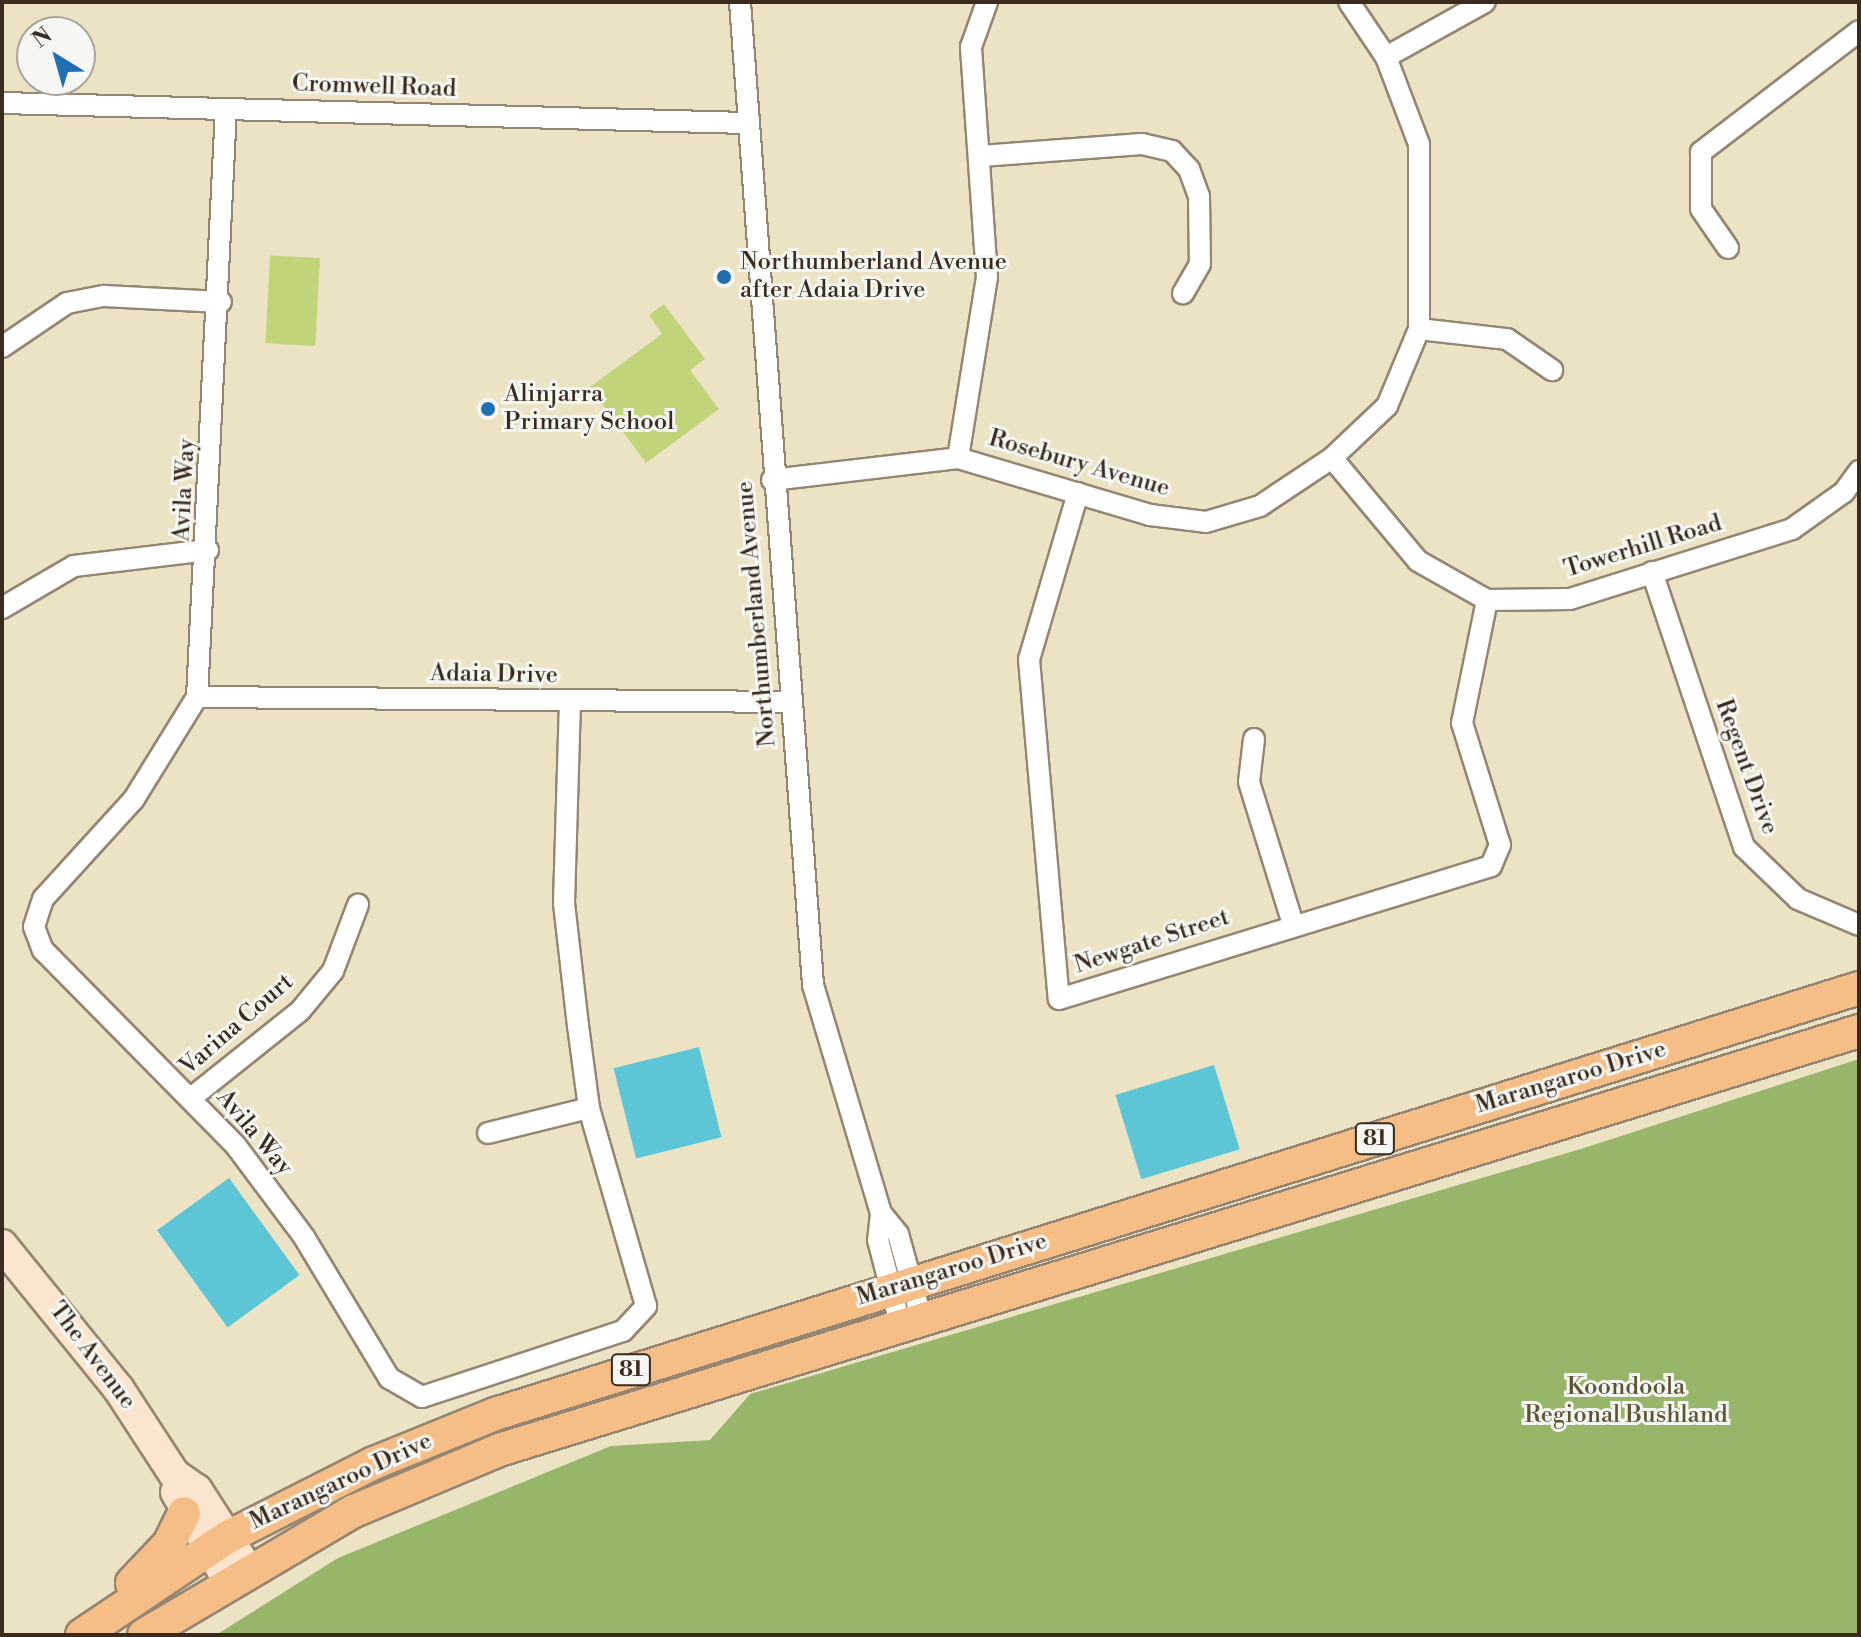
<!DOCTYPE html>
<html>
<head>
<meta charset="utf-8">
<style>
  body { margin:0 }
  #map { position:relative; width:1861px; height:1637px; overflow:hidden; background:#ece3c5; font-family:"Libre Bodoni",serif }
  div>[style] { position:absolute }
  .green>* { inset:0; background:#c0d579; transform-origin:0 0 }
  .forest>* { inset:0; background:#98b669 }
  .water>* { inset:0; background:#5cc6d7; transform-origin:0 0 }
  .roads { filter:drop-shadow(2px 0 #948672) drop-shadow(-2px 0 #948672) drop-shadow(0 2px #948672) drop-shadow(0 -2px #948672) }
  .street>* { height:20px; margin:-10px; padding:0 10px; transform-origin:10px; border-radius:10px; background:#fff }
  .secondary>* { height:30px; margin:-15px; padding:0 15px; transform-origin:15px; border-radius:15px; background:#fbe5cf }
  .primary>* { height:32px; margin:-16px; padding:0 16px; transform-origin:16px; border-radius:16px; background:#f6be87 }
  .dots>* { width:22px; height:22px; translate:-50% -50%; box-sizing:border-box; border:4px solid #f6f6f2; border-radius:50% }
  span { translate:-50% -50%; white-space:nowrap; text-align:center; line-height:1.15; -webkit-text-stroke:6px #f6f6f2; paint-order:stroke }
  .shield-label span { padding:2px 6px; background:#f6f6f2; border:2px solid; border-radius:6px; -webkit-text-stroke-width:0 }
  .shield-label { font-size:22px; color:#3b2a1e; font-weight:700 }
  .street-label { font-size:24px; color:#3b2a1e }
  .poi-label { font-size:24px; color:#3b2a1e }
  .left { translate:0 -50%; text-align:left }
  .park-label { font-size:24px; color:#5c5535 }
  .frame { position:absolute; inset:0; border:4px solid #3b2a1e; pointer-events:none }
  .north { position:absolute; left:16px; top:16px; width:80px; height:80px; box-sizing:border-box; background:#f6f6f2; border:2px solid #aba49d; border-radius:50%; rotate:323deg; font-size:22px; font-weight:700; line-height:32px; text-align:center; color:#3b2a1e }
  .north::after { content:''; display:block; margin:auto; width:28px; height:36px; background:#1f6fb2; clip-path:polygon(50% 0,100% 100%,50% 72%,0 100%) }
</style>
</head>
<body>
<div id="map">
  <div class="green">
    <i style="left:320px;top:258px;width:88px;height:50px;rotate:93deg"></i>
    <i style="clip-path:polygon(664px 304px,705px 359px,690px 370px,719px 409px,646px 463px,590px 387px,662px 334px,649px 315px)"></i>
  </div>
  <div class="forest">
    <i style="clip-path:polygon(1859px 1059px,1859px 1635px,216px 1635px,338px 1558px,611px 1446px,710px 1440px,750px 1394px,1584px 1148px)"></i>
  </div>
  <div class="water">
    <i style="left:699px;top:1047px;width:93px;height:88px;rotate:76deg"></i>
    <i style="left:1214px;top:1065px;width:88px;height:103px;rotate:73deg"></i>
    <i style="left:229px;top:1178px;width:120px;height:89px;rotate:54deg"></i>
  </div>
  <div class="roads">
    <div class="street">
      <i style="left:740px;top:2px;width:986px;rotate:85.75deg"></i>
      <i style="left:813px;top:985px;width:238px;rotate:73.4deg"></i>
      <i style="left:881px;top:1213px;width:27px;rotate:51deg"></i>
      <i style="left:898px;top:1234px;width:86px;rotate:74.5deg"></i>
      <i style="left:1386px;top:57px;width:113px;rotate:-29.1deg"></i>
      <i style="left:2px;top:103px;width:743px;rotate:1.54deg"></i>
      <i style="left:226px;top:109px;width:589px;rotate:92.82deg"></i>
      <i style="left:197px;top:697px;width:120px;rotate:121.7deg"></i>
      <i style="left:134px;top:799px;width:135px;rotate:132.3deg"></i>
      <i style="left:43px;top:899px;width:29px;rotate:108deg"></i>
      <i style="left:34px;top:927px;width:25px;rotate:69deg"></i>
      <i style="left:43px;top:950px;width:275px;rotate:45.4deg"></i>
      <i style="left:236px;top:1146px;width:114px;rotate:53.2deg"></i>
      <i style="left:304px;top:1237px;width:165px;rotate:58.9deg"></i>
      <i style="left:389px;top:1378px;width:38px;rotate:30deg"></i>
      <i style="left:422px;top:1397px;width:212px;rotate:-18.2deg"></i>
      <i style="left:623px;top:1331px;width:34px;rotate:-47deg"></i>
      <i style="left:646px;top:1306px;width:206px;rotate:-106.1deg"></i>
      <i style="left:589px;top:1108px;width:83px;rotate:-97.6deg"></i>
      <i style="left:578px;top:1026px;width:124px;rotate:-96.5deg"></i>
      <i style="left:564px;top:903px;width:201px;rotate:-88.3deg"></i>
      <i style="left:981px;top:156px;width:161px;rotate:-4.3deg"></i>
      <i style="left:1142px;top:144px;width:31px;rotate:13deg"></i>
      <i style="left:1172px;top:151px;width:25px;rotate:47deg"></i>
      <i style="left:1189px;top:169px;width:29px;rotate:70deg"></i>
      <i style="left:1199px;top:196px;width:68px;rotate:89.2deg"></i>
      <i style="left:1200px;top:264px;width:34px;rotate:120deg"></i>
      <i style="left:1728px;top:248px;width:47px;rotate:-124.7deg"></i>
      <i style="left:1701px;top:209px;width:57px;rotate:-90deg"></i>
      <i style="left:1701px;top:152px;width:199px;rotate:-37.4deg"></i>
      <i style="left:1419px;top:329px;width:89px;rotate:6.5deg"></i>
      <i style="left:1507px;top:339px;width:55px;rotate:34.6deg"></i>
      <i style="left:2px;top:347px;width:78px;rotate:-34.1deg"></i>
      <i style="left:67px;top:303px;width:38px;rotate:-11deg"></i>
      <i style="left:104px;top:296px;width:117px;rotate:2.9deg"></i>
      <i style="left:958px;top:458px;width:183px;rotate:-80.9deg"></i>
      <i style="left:987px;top:277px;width:231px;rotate:-94deg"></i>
      <i style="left:971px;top:47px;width:48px;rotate:-70.4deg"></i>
      <i style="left:1332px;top:458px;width:134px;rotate:50.1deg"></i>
      <i style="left:1418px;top:561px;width:79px;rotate:29.5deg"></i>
      <i style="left:1487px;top:600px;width:83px;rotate:-0.7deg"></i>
      <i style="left:1570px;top:599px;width:233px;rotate:-17.5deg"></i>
      <i style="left:1792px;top:529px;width:64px;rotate:-35.4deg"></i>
      <i style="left:1844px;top:492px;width:26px;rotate:-54deg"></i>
      <i style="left:772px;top:480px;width:187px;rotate:-6.7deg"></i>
      <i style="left:958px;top:458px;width:200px;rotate:16.5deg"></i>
      <i style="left:1150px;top:515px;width:56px;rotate:7.1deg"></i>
      <i style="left:1206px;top:522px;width:56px;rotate:-16.5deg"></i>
      <i style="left:1260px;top:506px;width:87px;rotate:-33.7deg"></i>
      <i style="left:1332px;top:458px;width:76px;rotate:-43.4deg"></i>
      <i style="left:1387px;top:406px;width:83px;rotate:-67.4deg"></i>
      <i style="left:1419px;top:329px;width:185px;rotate:-90deg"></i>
      <i style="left:1419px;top:144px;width:93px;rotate:-110.8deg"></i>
      <i style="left:1386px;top:57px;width:66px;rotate:-123.9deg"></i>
      <i style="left:1078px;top:493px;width:173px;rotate:106.4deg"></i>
      <i style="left:1029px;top:659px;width:341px;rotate:85deg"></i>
      <i style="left:1059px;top:999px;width:452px;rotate:-17.1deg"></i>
      <i style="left:1491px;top:866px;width:23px;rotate:-67deg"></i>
      <i style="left:1500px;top:845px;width:128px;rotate:-107.3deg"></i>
      <i style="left:1462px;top:723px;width:126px;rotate:-78.5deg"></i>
      <i style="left:1652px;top:572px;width:290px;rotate:71.5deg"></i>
      <i style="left:1744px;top:847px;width:75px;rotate:43.9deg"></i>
      <i style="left:1798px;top:899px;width:66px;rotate:23.1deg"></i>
      <i style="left:2px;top:608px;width:83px;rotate:-30.3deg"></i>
      <i style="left:74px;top:566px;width:135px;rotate:-6.8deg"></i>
      <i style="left:197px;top:697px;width:594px;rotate:0.48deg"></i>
      <i style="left:1254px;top:739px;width:43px;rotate:96.6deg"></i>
      <i style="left:1249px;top:782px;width:149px;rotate:72.8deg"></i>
      <i style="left:191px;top:1098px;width:139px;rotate:-38.6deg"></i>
      <i style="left:300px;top:1011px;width:52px;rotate:-50.5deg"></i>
      <i style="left:333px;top:971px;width:71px;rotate:-69.3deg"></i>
      <i style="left:488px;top:1133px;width:104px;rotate:-13.9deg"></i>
      <i style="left:881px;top:1213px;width:27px;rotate:96deg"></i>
      <i style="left:878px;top:1240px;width:86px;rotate:75.2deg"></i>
    </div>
    <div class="secondary">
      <i style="left:2px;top:1245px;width:184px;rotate:51deg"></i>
      <i style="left:118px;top:1388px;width:103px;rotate:56.9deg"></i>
      <i style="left:174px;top:1474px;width:28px;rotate:35deg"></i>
      <i style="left:197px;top:1490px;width:93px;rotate:57.3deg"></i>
      <i style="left:176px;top:1492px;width:102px;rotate:59.4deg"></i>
    </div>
    <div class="primary">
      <i style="left:132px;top:1583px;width:54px;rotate:-46.5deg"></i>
      <i style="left:169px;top:1544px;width:34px;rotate:-64deg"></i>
      <i style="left:82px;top:1635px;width:176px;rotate:-33.9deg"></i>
      <i style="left:228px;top:1537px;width:164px;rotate:-26.9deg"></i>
      <i style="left:374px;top:1463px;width:131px;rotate:-22deg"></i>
      <i style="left:495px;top:1414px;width:1429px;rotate:-17.34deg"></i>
      <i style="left:144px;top:1635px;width:244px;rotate:-30.6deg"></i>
      <i style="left:354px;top:1511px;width:157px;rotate:-22.8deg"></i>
      <i style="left:499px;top:1450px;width:1423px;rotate:-17.12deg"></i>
    </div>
  </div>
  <div class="dots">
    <i style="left:724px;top:277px;background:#1f6fb2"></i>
    <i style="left:488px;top:409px;background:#1f6fb2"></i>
  </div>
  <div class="shield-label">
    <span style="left:1375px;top:1139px">81</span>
    <span style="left:631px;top:1370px">81</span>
  </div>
  <div class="street-label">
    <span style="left:374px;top:87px;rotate:2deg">Cromwell Road</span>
    <span style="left:1079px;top:464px;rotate:16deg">Rosebury Avenue</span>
    <span style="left:185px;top:490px;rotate:-87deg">Avila Way</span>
    <span style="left:1643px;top:547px;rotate:-17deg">Towerhill Road</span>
    <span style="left:757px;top:614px;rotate:-95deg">Northumberland Avenue</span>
    <span style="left:494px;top:675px;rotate:1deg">Adaia Drive</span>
    <span style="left:1746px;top:767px;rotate:70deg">Regent Drive</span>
    <span style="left:1152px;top:942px;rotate:-18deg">Newgate Street</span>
    <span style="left:237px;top:1025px;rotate:-41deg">Varina Court</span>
    <span style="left:1571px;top:1078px;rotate:-17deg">Marangaroo Drive</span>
    <span style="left:254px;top:1133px;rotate:50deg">Avila Way</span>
    <span style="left:952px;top:1270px;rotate:-17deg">Marangaroo Drive</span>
    <span style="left:92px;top:1356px;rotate:53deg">The Avenue</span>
    <span style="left:341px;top:1482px;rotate:-25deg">Marangaroo Drive</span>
  </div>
  <div class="poi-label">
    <span class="left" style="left:740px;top:277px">Northumberland Avenue<br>after Adaia Drive</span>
    <span class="left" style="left:504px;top:409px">Alinjarra<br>Primary School</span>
  </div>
  <div class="park-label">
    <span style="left:1626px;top:1402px">Koondoola<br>Regional Bushland</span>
  </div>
  <div class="frame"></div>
  <div class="north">N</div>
</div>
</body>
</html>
